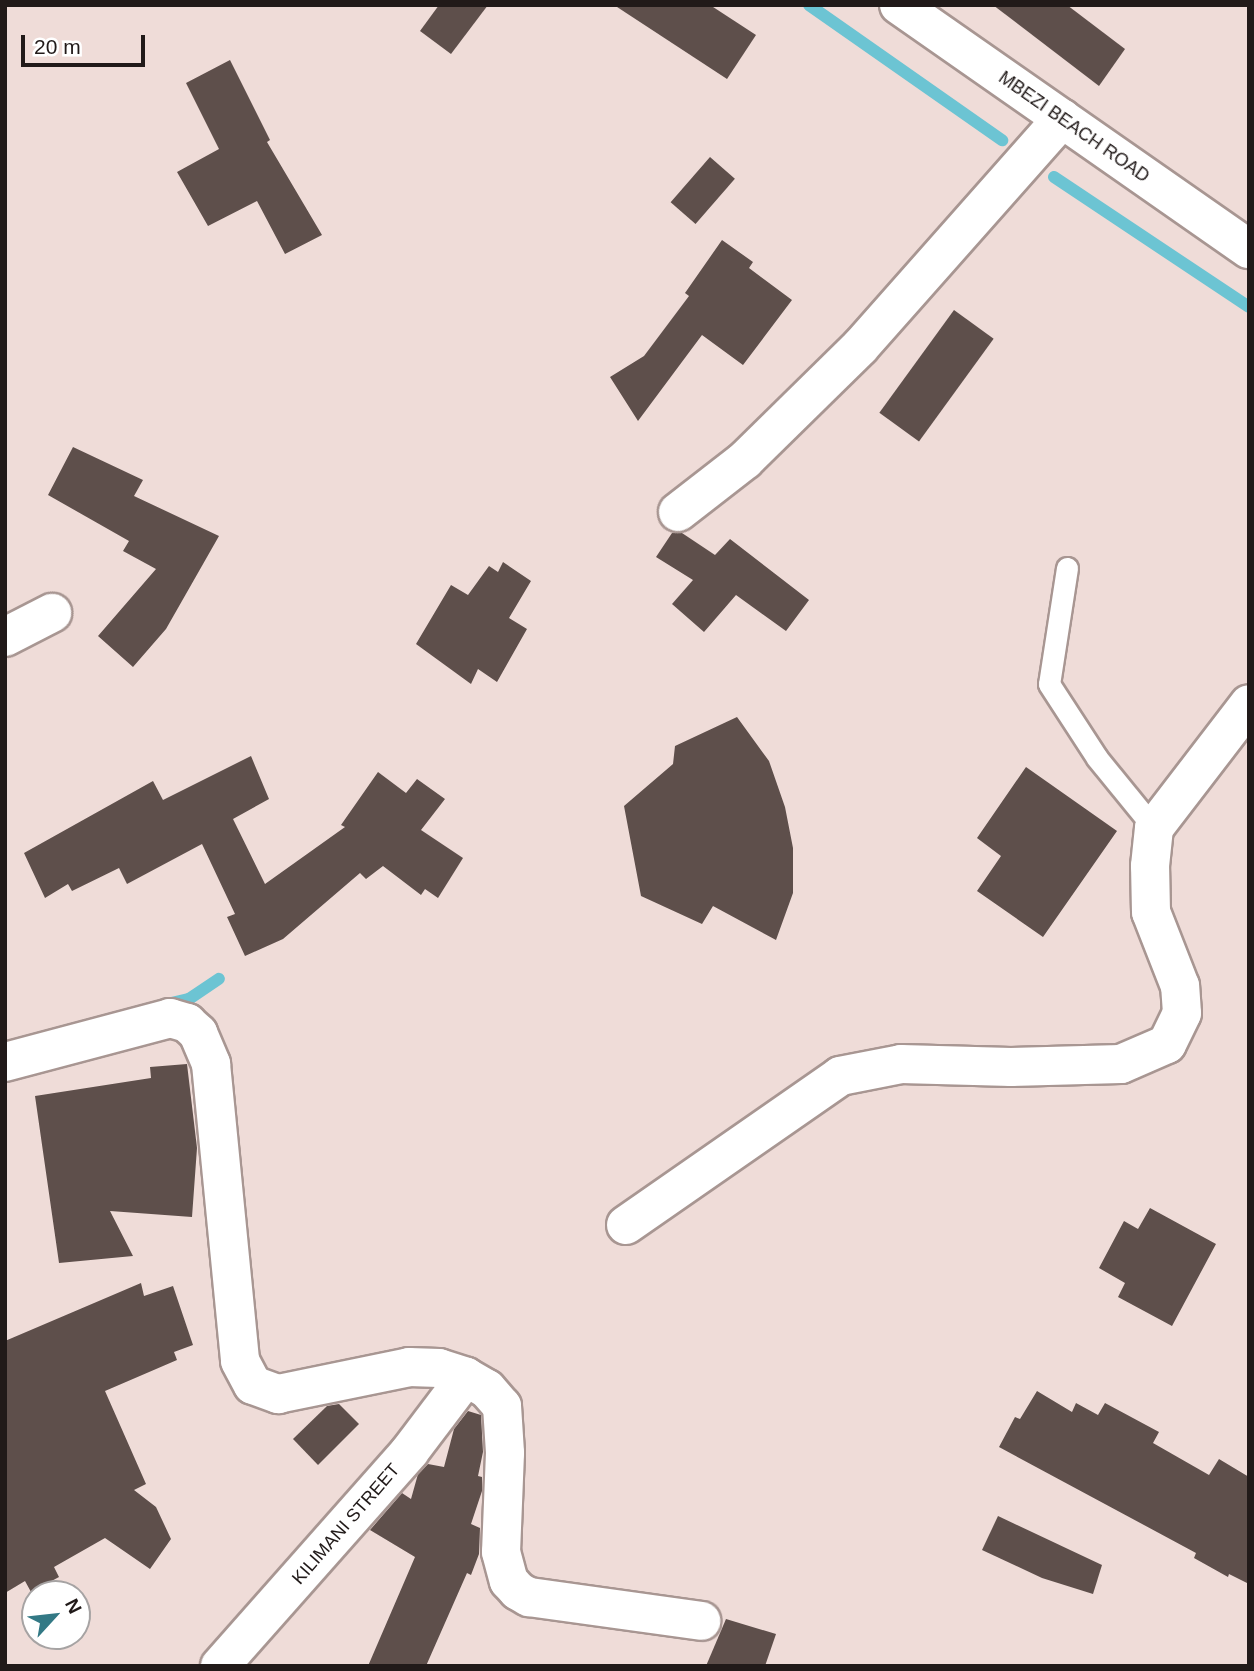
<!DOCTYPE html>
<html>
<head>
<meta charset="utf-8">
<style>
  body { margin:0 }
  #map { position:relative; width:1254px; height:1671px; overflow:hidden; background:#efdcd8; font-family:Helvetica,sans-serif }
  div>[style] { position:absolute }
  .stream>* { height:12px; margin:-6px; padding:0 6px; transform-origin:6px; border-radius:6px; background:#6cc4d3 }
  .building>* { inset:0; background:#5e4f4b; transform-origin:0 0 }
  .roads { filter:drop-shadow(2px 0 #a89692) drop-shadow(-2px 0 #a89692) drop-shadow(0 2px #a89692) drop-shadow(0 -2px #a89692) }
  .service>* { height:21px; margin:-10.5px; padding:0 10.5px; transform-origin:10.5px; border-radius:10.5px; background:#fff }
  .minor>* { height:38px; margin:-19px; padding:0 19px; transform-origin:19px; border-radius:19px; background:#fff }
  .secondary>* { height:38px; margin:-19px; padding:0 19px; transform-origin:19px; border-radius:19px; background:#fff }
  span { translate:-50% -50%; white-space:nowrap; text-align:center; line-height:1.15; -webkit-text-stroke:7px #fff; paint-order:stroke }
  .street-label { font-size:18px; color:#211a19 }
  .frame { position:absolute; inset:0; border:7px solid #211a19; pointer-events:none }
  .north { position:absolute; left:21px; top:1580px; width:70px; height:70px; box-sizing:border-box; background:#fff; border:2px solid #a6a3a3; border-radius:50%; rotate:63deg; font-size:19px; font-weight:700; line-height:28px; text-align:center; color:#211a19 }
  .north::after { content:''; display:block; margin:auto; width:24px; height:32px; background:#337985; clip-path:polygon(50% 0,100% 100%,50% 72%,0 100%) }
  .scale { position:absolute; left:21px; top:35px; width:124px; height:32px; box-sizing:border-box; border:4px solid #211a19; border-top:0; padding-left:9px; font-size:21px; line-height:24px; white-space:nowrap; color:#211a19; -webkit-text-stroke:5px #fff; paint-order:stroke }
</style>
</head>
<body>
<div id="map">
  <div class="stream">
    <i style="left:809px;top:5px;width:236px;rotate:35deg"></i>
    <i style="left:1054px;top:177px;width:234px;rotate:33.7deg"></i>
    <i style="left:167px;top:1004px;width:23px;rotate:-13deg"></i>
    <i style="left:189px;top:999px;width:36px;rotate:-34deg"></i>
  </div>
  <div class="building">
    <i style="clip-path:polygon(439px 5px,488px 5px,451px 54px,420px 31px)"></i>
    <i style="clip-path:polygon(614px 5px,710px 5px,756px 35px,727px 79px)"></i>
    <i style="clip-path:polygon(993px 5px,1067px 5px,1125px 49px,1099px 86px)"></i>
    <i style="clip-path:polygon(230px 60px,270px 140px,267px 142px,322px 235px,285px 254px,257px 201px,208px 226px,177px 172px,219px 149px,186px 83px)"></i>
    <i style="left:710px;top:157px;width:33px;height:60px;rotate:41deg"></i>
    <i style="clip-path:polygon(722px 240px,753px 262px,749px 268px,792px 300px,743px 365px,702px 335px,638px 421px,610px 377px,644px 356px,689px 296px,685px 293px)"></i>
    <i style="left:954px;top:310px;width:49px;height:127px;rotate:36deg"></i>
    <i style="clip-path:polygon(73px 447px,143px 480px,134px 496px,219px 536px,166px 629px,133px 667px,98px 636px,156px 569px,123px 551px,129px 541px,48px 495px)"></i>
    <i style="clip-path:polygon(672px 533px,682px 533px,715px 555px,730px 539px,809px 600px,786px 631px,736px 595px,704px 632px,672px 604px,693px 580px,656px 557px)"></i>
    <i style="clip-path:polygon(503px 562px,531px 581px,509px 618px,527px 629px,497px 682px,478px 669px,471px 684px,416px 644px,451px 585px,468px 595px,489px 566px,498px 572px)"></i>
    <i style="clip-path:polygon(737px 717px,769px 761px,785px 807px,793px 848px,793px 893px,776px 940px,713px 906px,702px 924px,641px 896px,624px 806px,673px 764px,675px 746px)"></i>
    <i style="clip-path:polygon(251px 756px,269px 799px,233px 819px,265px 884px,345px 827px,341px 825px,378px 772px,406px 793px,417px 779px,445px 799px,421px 830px,463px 858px,438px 898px,425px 889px,421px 895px,383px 866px,366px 879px,360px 873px,283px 939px,245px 956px,227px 917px,235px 914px,202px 844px,127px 884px,119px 868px,72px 891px,68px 884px,45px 898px,24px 853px,153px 781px,163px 800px)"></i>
    <i style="clip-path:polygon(1026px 767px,1117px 831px,1043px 937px,977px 891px,1001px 856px,977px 838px)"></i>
    <i style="clip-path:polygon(187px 1064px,197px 1148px,192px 1217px,110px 1211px,133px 1256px,59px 1263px,35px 1096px,151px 1078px,150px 1067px)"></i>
    <i style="clip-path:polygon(1150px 1208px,1216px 1244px,1172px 1326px,1118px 1297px,1125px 1283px,1099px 1268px,1124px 1221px,1138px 1229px)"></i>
    <i style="clip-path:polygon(141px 1283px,144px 1296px,173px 1286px,193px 1345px,174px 1352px,177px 1360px,105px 1391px,146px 1484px,134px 1490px,156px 1507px,171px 1539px,150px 1569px,105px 1538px,54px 1567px,59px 1577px,31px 1592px,25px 1581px,5px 1593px,5px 1341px)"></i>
    <i style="clip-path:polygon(1037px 1391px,1072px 1412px,1076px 1403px,1098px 1415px,1105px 1403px,1159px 1432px,1153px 1443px,1209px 1475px,1219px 1459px,1249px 1477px,1249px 1584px,1229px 1574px,1228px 1577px,1194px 1558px,1196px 1553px,999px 1447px,1015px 1417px,1020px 1419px)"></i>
    <i style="clip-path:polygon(339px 1404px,359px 1424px,318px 1465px,293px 1439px,327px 1406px)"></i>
    <i style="clip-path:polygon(468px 1411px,481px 1415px,483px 1452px,478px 1476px,482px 1477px,482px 1491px,471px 1524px,480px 1528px,479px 1554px,471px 1575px,467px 1573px,426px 1666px,368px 1666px,415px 1557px,370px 1530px,402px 1493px,411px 1499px,418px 1474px,428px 1464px,444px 1467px,454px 1429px)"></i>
    <i style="clip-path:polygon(998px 1516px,1102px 1565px,1093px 1594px,1042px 1578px,982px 1550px)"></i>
    <i style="clip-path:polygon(726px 1619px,776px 1634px,765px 1666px,706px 1666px)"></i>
  </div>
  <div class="roads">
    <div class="service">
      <i style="left:1067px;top:568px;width:117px;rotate:98.8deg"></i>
      <i style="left:1049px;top:684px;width:88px;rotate:57deg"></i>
      <i style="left:1097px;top:758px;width:90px;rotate:50.8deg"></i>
    </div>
    <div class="minor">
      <i style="left:678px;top:512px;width:85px;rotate:-37.8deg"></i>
      <i style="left:745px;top:460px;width:161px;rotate:-44.5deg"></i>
      <i style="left:860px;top:347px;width:305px;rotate:-48.5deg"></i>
      <i style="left:5px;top:637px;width:53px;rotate:-27.1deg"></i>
      <i style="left:5px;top:1062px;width:171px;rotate:-14.9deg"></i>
      <i style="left:170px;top:1018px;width:18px;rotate:16deg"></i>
      <i style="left:187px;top:1023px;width:15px;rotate:42deg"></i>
      <i style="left:198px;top:1033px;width:34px;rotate:67deg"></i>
      <i style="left:211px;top:1064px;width:298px;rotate:84.4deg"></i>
      <i style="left:240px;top:1361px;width:27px;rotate:62deg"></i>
      <i style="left:253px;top:1385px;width:27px;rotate:20deg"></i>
      <i style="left:278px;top:1394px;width:134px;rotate:-11.6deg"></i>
      <i style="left:409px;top:1367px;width:30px;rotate:2deg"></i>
      <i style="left:439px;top:1368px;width:28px;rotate:18deg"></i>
      <i style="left:466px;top:1377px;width:24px;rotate:30deg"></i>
      <i style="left:487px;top:1389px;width:23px;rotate:49deg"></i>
      <i style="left:502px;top:1406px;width:47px;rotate:86.3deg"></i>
      <i style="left:505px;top:1453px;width:99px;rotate:92.3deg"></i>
      <i style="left:501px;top:1552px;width:30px;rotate:75deg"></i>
      <i style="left:509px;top:1581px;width:13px;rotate:48deg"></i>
      <i style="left:518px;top:1591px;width:13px;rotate:29deg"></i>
      <i style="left:529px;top:1597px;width:174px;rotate:7.9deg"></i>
      <i style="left:626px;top:1225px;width:261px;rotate:-34.8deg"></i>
      <i style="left:840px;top:1076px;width:62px;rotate:-11.1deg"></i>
      <i style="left:901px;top:1064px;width:110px;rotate:1.6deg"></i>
      <i style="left:1011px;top:1067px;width:110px;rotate:-1.6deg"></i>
      <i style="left:1121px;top:1064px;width:50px;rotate:-23.5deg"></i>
      <i style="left:1167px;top:1044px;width:34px;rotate:-64deg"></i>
      <i style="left:1182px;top:1013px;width:27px;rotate:-94deg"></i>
      <i style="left:1180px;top:986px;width:79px;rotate:-111.4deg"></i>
      <i style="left:1151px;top:912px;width:46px;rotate:-91.2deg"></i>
      <i style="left:1150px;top:866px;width:38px;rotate:-84deg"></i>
      <i style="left:1154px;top:828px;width:156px;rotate:-52.5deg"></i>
      <i style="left:220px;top:1666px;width:287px;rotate:-48.5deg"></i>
      <i style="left:410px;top:1451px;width:93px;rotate:-52.9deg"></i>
    </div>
    <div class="secondary">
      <i style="left:899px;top:5px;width:427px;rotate:34.9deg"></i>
    </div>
  </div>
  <div class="street-label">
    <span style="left:1074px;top:127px;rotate:35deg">MBEZI BEACH ROAD</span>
    <span style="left:346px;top:1524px;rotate:-49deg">KILIMANI STREET</span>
  </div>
  <div class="frame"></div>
  <div class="north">N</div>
  <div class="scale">20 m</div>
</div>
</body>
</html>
